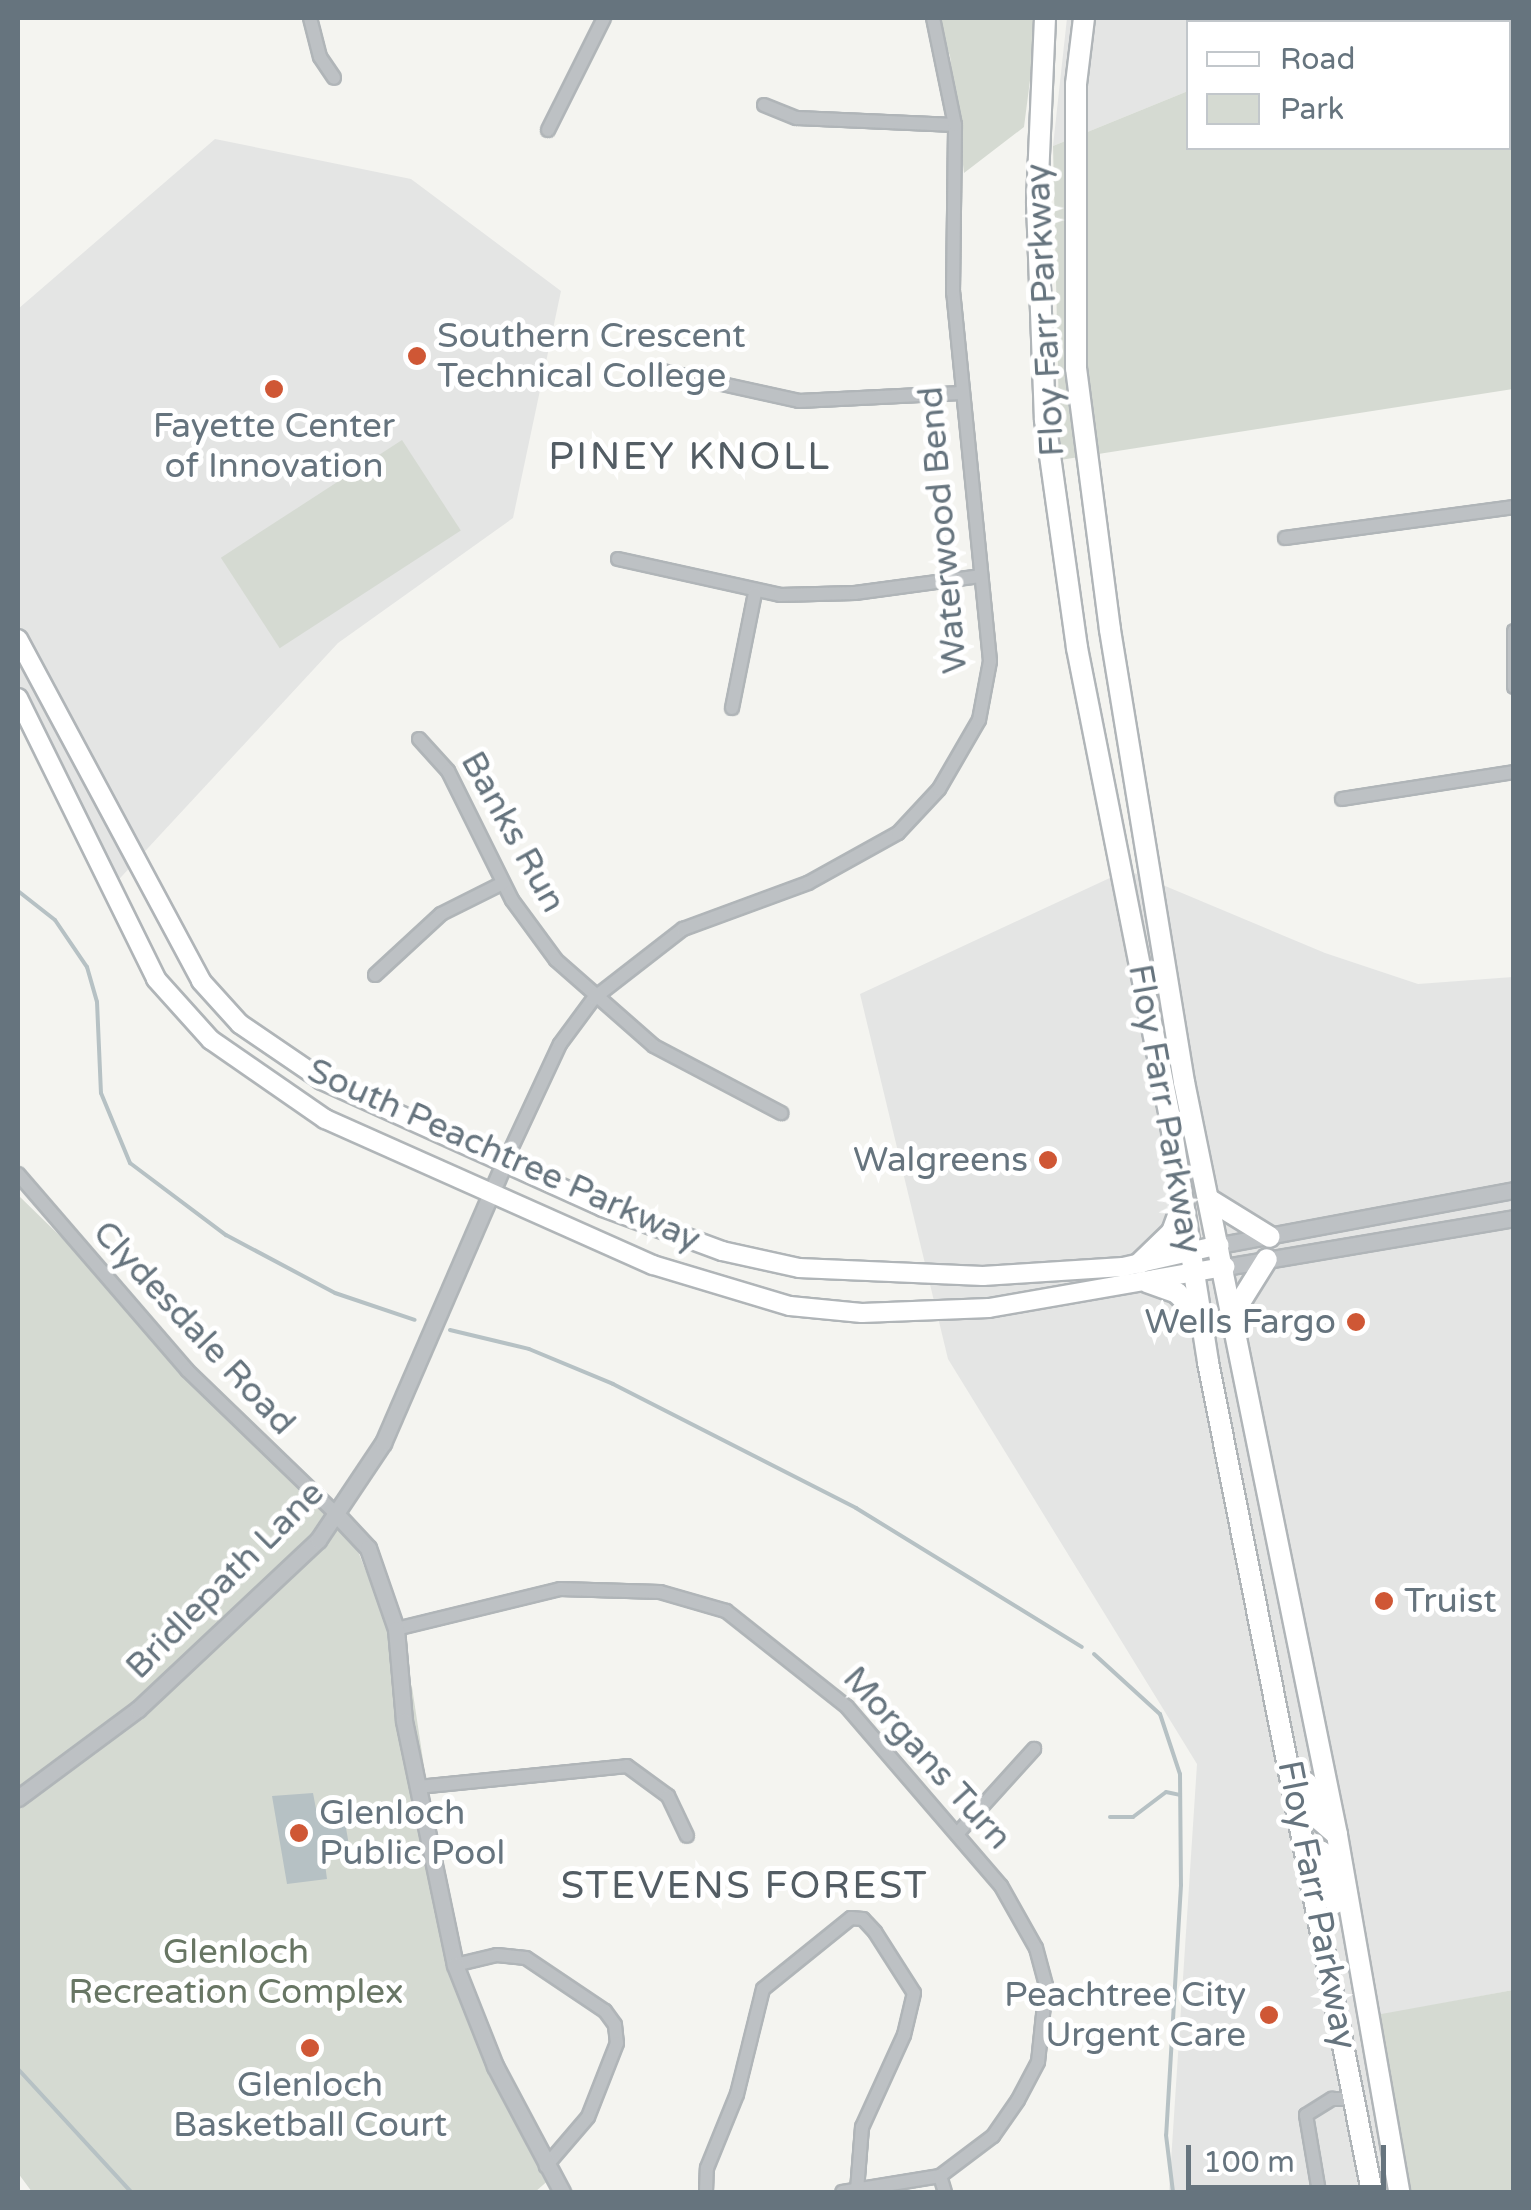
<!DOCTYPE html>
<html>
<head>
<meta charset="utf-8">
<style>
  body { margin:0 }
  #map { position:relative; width:1531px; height:2210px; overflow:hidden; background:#f4f4f0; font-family:"Varela Round",sans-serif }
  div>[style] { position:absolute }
  .built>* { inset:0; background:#e4e5e4 }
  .green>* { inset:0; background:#d5dad2; transform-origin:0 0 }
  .water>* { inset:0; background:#b6c1c4 }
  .stream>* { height:4px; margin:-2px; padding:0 2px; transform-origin:2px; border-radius:2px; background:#b6c1c4 }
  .roads { filter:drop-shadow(2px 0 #b0b5b8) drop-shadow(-2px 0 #b0b5b8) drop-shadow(0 2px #b0b5b8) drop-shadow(0 -2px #b0b5b8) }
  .minor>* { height:12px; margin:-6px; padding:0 6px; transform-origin:6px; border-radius:6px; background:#bdc1c4 }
  .tertiary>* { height:15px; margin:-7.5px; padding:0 7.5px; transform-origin:7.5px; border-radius:7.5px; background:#bdc1c4 }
  .secondary>* { height:18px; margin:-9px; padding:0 9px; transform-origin:9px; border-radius:9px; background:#fff }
  .primary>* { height:20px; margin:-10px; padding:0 10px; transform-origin:10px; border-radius:10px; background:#fff }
  .dots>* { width:28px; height:28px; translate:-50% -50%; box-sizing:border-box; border:5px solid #fff; border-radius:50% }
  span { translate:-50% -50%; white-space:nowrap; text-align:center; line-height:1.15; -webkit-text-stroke:10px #fff; paint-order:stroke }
  .street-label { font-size:35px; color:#66747e }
  .poi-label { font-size:35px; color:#66747e }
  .left { translate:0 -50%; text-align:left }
  .right { translate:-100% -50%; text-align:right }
  .park-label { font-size:35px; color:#687664 }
  .neighbourhood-label { font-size:38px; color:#535d64; letter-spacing:2.5px }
  .frame { position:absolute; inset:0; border:20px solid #66747e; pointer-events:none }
  .legend { position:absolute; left:1186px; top:20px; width:325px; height:130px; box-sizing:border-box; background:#fff; border:2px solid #c2c7cb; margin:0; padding:12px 18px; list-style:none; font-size:30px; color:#66747e }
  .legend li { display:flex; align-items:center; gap:20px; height:50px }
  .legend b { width:50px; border:2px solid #c2c7cb }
  .scale { position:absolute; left:1186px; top:2145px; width:200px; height:45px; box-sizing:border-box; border:5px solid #66747e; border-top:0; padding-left:12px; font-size:30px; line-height:35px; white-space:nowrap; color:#66747e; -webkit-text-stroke:8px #fff; paint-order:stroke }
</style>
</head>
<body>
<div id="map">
  <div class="built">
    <i style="clip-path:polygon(1067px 18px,1367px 18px,1188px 22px,1188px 91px,1053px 146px)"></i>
    <i style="clip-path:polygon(215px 139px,411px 179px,561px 291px,513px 518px,338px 643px,110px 889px,18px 700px,18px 309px)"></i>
    <i style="clip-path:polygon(1127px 870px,1325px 953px,1418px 984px,1513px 977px,1513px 1990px,1365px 2018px,1408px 2192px,1169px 2192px,1197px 1764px,948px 1359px,860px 994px)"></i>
  </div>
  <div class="green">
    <i style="clip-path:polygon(936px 18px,1038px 18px,1024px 127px,964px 173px,950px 56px)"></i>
    <i style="clip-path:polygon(1367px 18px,1513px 18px,1513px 389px,1060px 460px,1053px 146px,1188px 91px,1188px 148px,1508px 148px,1508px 22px,1355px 22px)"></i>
    <i style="left:402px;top:440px;width:108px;height:216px;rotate:57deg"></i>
    <i style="clip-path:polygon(18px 1195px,342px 1511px,412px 1687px,452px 1951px,551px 2178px,535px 2192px,32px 2192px,18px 2173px,18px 1798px,26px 1792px,18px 1783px)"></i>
    <i style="clip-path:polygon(1513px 1990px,1513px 2192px,1408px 2192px,1365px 2017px)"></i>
  </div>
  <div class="water">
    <i style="clip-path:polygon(313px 1793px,316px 1809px,342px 1805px,350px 1851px,324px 1857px,327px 1879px,287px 1884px,272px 1796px)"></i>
  </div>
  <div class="stream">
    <i style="left:18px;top:891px;width:47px;rotate:38.1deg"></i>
    <i style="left:55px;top:920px;width:57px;rotate:55.8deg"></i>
    <i style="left:87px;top:967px;width:36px;rotate:74deg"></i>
    <i style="left:97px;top:1002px;width:91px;rotate:87.5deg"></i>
    <i style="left:101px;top:1093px;width:76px;rotate:67.5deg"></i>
    <i style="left:130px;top:1163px;width:120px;rotate:36.9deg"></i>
    <i style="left:226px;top:1235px;width:123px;rotate:28deg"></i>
    <i style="left:335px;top:1293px;width:84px;rotate:18.6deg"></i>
    <i style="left:450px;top:1330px;width:81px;rotate:13.5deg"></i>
    <i style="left:529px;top:1349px;width:91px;rotate:22.6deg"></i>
    <i style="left:613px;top:1384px;width:273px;rotate:27deg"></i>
    <i style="left:856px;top:1508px;width:265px;rotate:31.6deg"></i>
    <i style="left:1094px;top:1654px;width:89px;rotate:42.3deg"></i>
    <i style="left:1160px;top:1714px;width:63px;rotate:71.6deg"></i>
    <i style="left:1180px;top:1774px;width:111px;rotate:89.5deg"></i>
    <i style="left:1181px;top:1885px;width:250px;rotate:93.4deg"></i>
    <i style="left:1166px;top:2135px;width:57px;rotate:83deg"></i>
    <i style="left:1110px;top:1817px;width:23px"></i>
    <i style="left:1133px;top:1817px;width:41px;rotate:-37.1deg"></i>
    <i style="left:1166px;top:1792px;width:14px;rotate:12deg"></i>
    <i style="left:18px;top:2069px;width:167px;rotate:47.4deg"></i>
  </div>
  <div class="roads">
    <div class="minor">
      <i style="left:310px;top:18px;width:40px;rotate:75.6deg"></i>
      <i style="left:320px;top:57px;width:25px;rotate:56deg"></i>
      <i style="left:764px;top:105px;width:35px;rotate:22deg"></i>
      <i style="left:797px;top:118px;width:158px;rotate:2.5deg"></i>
      <i style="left:548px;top:130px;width:125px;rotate:-63.4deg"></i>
      <i style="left:663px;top:371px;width:139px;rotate:12.4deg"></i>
      <i style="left:799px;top:401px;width:162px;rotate:-2.8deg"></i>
      <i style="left:1285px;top:538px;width:231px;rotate:-7.7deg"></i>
      <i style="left:618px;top:559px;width:166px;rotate:12.5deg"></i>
      <i style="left:780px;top:595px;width:75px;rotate:-1.5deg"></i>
      <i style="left:855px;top:593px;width:126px;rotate:-7.7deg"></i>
      <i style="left:1514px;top:631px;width:56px;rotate:90deg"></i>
      <i style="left:732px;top:708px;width:117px;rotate:-78.7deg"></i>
      <i style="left:419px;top:739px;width:43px;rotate:47.8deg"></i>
      <i style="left:448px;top:771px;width:144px;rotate:63.6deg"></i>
      <i style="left:512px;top:900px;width:74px;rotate:53.7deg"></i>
      <i style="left:556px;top:960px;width:130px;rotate:41.3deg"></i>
      <i style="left:654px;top:1046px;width:144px;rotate:27.8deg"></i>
      <i style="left:1342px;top:799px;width:174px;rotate:-8.9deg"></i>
      <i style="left:375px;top:975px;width:90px;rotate:-42.7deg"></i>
      <i style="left:441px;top:914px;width:69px;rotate:-26.6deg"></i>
      <i style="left:504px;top:1164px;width:132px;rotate:-65deg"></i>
      <i style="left:560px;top:1044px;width:57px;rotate:-53.5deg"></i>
      <i style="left:594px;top:998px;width:113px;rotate:-37.8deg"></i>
      <i style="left:683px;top:929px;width:133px;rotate:-20.2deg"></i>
      <i style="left:808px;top:883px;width:103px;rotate:-29.1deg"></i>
      <i style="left:898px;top:833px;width:60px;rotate:-47deg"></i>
      <i style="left:939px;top:789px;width:80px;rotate:-59.9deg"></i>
      <i style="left:979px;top:720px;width:60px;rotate:-79.4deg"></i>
      <i style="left:990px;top:661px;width:370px;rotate:-95.7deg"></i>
      <i style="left:953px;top:293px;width:168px;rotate:-89.3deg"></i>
      <i style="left:955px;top:125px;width:109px;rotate:-101.6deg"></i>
      <i style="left:18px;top:1174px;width:259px;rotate:49.2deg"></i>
      <i style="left:187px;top:1370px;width:209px;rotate:44deg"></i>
      <i style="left:396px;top:1629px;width:169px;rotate:-13.7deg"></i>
      <i style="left:560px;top:1589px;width:100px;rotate:1.7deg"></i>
      <i style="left:660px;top:1592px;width:69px;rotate:16.1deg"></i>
      <i style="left:726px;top:1611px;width:154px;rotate:38.4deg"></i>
      <i style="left:847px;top:1707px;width:236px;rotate:49.3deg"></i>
      <i style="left:1001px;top:1886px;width:71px;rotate:60.6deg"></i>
      <i style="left:1036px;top:1948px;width:39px;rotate:75deg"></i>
      <i style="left:1046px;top:1986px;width:76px;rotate:96deg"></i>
      <i style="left:1038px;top:2062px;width:43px;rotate:117.8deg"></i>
      <i style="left:1018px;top:2100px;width:44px;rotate:124.8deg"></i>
      <i style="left:993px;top:2136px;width:66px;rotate:143deg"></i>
      <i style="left:940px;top:2176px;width:99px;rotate:170.7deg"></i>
      <i style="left:418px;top:1787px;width:210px;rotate:-5.7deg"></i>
      <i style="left:627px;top:1766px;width:51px;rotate:36.2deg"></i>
      <i style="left:668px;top:1796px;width:44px;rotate:64.6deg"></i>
      <i style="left:957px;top:1834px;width:115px;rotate:-47.8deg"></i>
      <i style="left:455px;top:1965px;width:43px;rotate:-13.4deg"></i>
      <i style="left:497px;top:1955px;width:29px;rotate:6deg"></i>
      <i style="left:526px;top:1958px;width:95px;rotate:33.9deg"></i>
      <i style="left:605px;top:2011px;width:17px;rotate:54deg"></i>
      <i style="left:615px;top:2025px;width:18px;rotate:84deg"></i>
      <i style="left:617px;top:2043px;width:79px;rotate:111.4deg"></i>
      <i style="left:588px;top:2117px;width:65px;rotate:130.6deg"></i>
      <i style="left:940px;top:2176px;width:17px;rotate:73deg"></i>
      <i style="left:706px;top:2192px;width:24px;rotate:-88deg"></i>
      <i style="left:707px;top:2168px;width:80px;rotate:-67.9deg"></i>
      <i style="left:737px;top:2094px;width:108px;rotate:-76.1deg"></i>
      <i style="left:763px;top:1989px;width:113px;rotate:-38.9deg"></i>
      <i style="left:851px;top:1918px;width:12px;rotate:5deg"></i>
      <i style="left:863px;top:1919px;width:18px;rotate:47deg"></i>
      <i style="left:875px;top:1932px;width:72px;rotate:57.4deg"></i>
      <i style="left:914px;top:1993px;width:43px;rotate:103.4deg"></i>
      <i style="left:904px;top:2035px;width:101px;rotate:114.5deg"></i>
      <i style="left:862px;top:2127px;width:63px;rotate:94.5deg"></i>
      <i style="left:1319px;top:2192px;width:78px;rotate:-99.6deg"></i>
      <i style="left:1306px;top:2115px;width:31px;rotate:-32deg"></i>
      <i style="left:1332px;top:2099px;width:22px"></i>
    </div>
    <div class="tertiary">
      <i style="left:1220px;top:1245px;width:299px;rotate:-10.6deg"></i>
      <i style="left:1225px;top:1267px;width:293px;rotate:-9.6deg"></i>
      <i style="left:337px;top:1515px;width:45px;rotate:46.8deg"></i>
      <i style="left:368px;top:1548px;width:86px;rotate:70.9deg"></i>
      <i style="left:396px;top:1629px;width:92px;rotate:85deg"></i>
      <i style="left:404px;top:1721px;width:249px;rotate:78.2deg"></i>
      <i style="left:455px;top:1965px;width:109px;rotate:68.4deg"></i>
      <i style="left:495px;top:2066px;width:143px;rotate:62deg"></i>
      <i style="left:18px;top:1798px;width:149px;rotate:-36.6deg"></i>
      <i style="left:138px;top:1709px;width:247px;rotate:-43.2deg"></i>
      <i style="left:318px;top:1540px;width:117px;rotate:-56.2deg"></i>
      <i style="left:383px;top:1443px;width:304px;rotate:-66.6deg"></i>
    </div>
    <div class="secondary">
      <i style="left:18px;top:639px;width:388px;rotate:61.8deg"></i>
      <i style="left:201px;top:981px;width:58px;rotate:47.8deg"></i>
      <i style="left:240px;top:1024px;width:99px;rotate:34.3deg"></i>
      <i style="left:322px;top:1080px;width:308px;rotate:24.3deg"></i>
      <i style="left:603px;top:1207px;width:127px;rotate:20.3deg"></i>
      <i style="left:722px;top:1251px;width:79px;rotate:12.4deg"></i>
      <i style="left:799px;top:1268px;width:184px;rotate:2.5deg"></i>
      <i style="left:983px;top:1276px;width:140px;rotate:-3.7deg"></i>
      <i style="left:1123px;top:1267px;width:99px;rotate:-12.8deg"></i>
      <i style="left:18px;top:698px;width:313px;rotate:63.8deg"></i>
      <i style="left:156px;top:979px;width:82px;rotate:48deg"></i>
      <i style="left:211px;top:1040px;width:139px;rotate:34.7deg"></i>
      <i style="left:325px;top:1119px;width:359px;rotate:24deg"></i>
      <i style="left:653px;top:1265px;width:143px;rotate:16.7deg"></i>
      <i style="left:790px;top:1306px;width:72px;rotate:5.6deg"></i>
      <i style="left:862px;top:1313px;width:127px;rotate:-2.3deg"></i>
      <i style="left:989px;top:1308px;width:240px;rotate:-9.9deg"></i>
    </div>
    <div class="primary">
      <i style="left:1045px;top:18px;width:185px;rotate:92.5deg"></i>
      <i style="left:1037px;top:203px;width:217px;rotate:87.9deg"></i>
      <i style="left:1045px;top:420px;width:230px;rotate:82deg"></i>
      <i style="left:1077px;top:648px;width:480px;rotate:78.8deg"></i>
      <i style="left:1170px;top:1119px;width:246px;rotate:81.1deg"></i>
      <i style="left:1208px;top:1362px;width:846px;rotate:78.82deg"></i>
      <i style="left:1084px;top:18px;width:66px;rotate:96.9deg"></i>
      <i style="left:1076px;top:84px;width:284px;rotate:90deg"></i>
      <i style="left:1076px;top:368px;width:264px;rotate:82.6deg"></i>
      <i style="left:1110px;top:630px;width:458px;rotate:80.7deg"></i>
      <i style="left:1184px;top:1082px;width:768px;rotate:78.51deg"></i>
      <i style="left:1337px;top:1835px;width:362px;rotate:80.1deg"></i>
      <i style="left:1210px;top:1200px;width:70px;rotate:31.7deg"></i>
      <i style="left:1140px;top:1263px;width:45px;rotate:-44.1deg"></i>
      <i style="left:1172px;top:1232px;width:30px;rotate:-70deg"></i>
      <i style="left:1147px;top:1282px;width:32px;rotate:20deg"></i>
      <i style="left:1177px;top:1293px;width:35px;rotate:46deg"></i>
      <i style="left:1234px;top:1312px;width:62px;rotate:-58.1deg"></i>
      <i style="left:1307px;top:1783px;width:34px;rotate:76deg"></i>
      <i style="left:1315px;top:1816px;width:29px;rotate:41deg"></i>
      <i style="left:1304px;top:1845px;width:19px;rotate:21deg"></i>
      <i style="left:1322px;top:1852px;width:53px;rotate:75.7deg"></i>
    </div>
  </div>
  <div class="dots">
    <i style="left:417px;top:356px;background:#cf5735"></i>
    <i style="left:274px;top:389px;background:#cf5735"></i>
    <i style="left:1048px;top:1160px;background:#cf5735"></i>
    <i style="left:1356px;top:1322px;background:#cf5735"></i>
    <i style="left:1384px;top:1601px;background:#cf5735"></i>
    <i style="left:299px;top:1833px;background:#cf5735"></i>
    <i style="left:1269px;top:2015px;background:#cf5735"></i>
    <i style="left:310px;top:2048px;background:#cf5735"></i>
  </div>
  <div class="street-label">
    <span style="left:1045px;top:310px;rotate:-93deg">Floy Farr Parkway</span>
    <span style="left:943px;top:530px;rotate:-95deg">Waterwood Bend</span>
    <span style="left:513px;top:832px;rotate:61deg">Banks Run</span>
    <span style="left:1165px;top:1109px;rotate:80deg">Floy Farr Parkway</span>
    <span style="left:504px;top:1155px;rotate:24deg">South Peachtree Parkway</span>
    <span style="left:194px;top:1328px;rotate:47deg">Clydesdale Road</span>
    <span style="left:225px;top:1580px;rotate:-45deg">Bridlepath Lane</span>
    <span style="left:927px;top:1758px;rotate:48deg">Morgans Turn</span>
    <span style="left:1317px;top:1905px;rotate:79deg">Floy Farr Parkway</span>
  </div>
  <div class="poi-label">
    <span class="left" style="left:437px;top:356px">Southern Crescent<br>Technical College</span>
    <span style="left:274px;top:446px">Fayette Center<br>of Innovation</span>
    <span class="right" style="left:1028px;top:1160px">Walgreens</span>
    <span class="right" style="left:1336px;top:1322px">Wells Fargo</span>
    <span class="left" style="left:1404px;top:1601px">Truist</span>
    <span class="left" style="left:319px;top:1833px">Glenloch<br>Public Pool</span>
    <span class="right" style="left:1246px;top:2015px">Peachtree City<br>Urgent Care</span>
    <span style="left:310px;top:2105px">Glenloch<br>Basketball Court</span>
  </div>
  <div class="park-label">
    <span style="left:236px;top:1972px">Glenloch<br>Recreation Complex</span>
  </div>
  <div class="neighbourhood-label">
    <span style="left:690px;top:458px">PINEY KNOLL</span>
    <span style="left:745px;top:1887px">STEVENS FOREST</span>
  </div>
  <div class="frame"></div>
  <ul class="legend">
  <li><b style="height:12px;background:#fff"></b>Road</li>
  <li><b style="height:28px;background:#d5dad2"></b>Park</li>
  </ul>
  <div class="scale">100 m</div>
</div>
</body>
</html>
